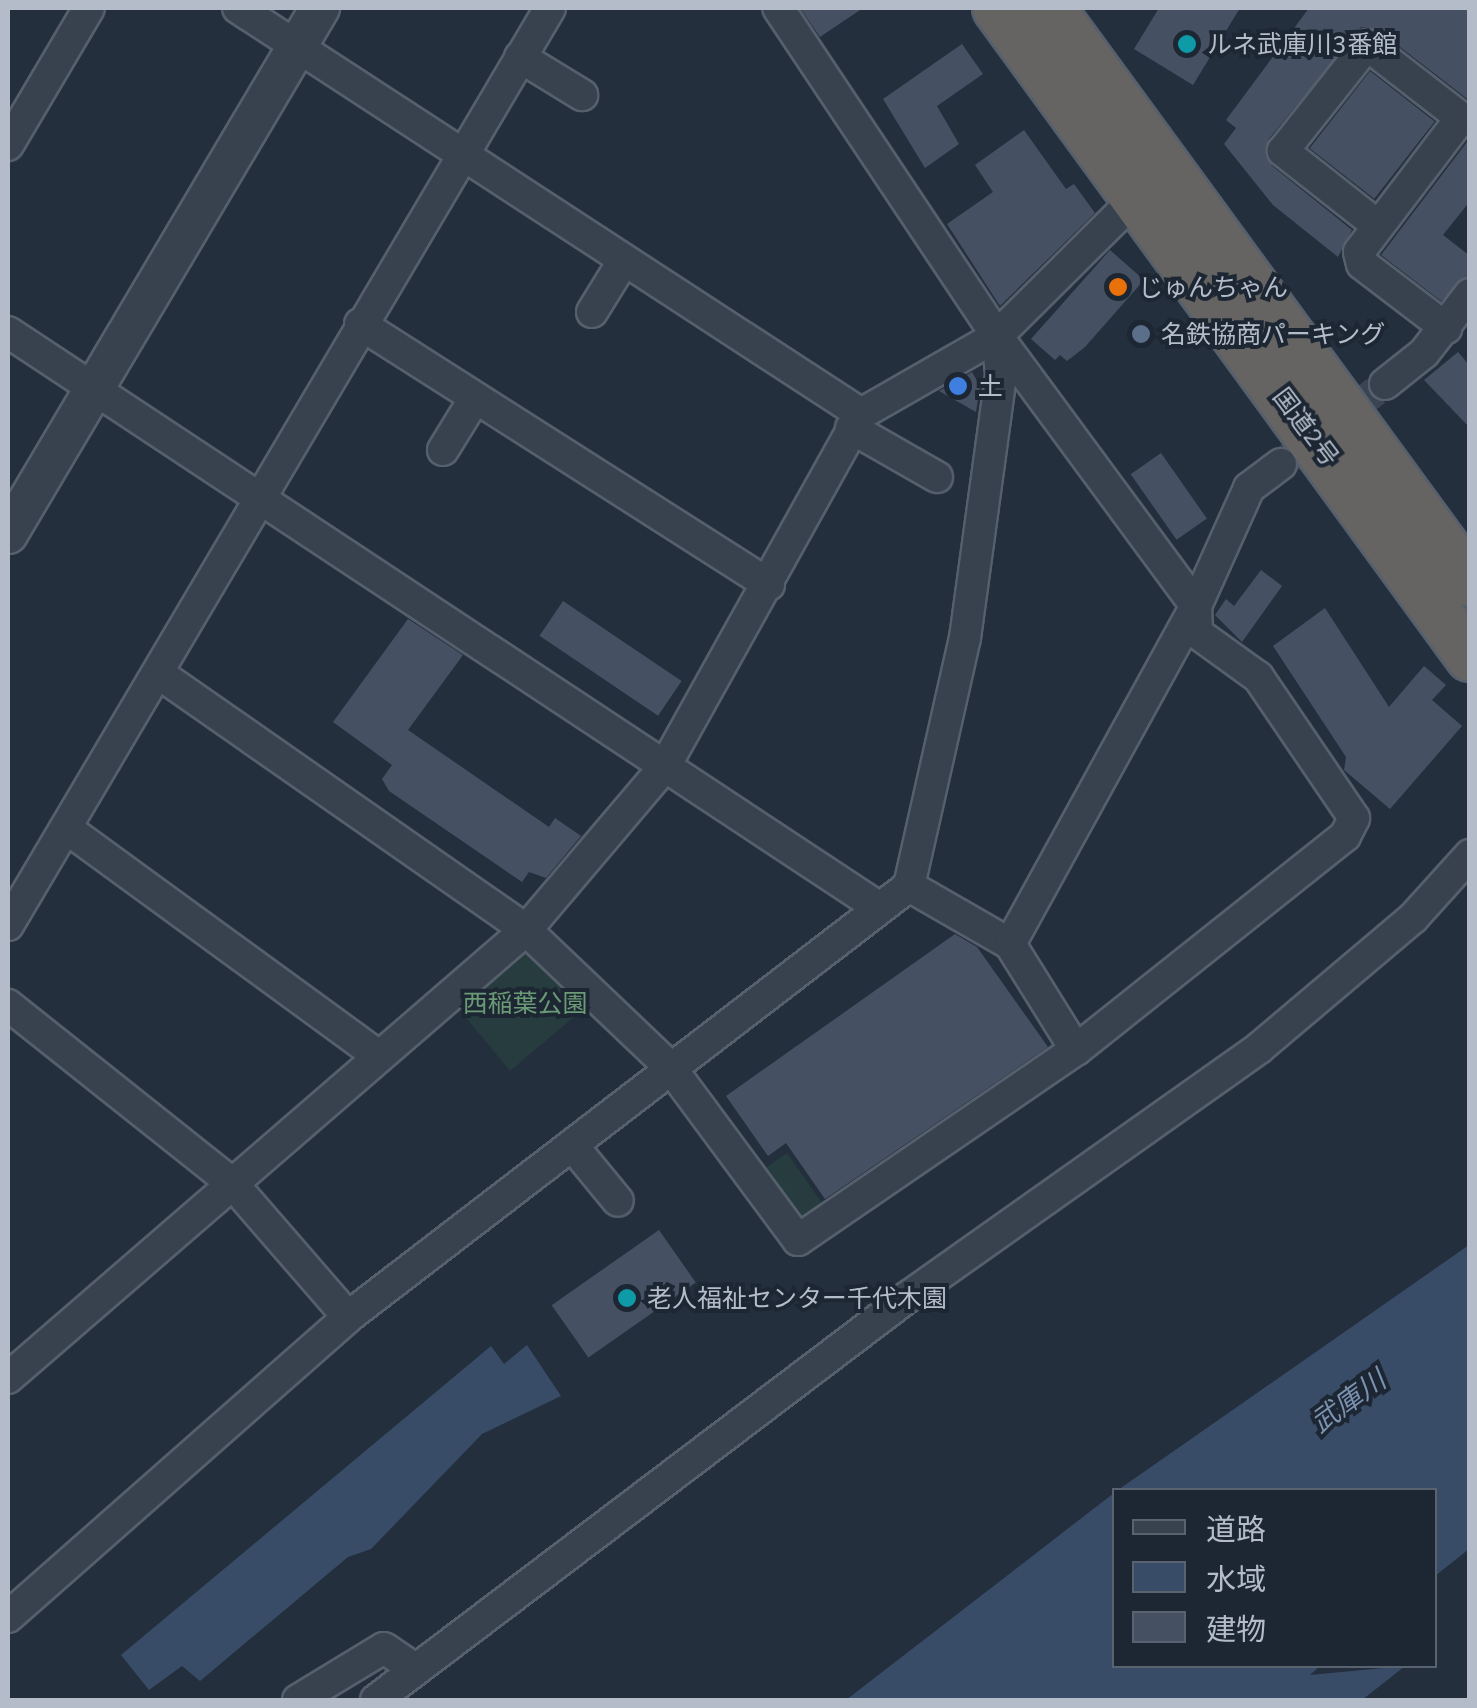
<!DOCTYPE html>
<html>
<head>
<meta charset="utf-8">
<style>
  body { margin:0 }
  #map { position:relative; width:1477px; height:1708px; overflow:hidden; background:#242f3e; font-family:"IBM Plex Sans","Noto Sans JP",sans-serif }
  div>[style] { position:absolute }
  .green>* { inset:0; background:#263c3f; transform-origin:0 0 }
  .water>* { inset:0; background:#394c67 }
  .building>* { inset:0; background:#455162; transform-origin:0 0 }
  .minor-tunnel>* { height:30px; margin-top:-15px; transform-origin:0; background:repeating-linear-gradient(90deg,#3a4453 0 30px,transparent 0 45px) }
  .roads { filter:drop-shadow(2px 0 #565f6c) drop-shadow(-2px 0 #565f6c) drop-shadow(0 2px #565f6c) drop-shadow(0 -2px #565f6c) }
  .minor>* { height:30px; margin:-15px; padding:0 15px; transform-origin:15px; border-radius:15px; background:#38414e }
  .tertiary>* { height:38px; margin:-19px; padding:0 19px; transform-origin:19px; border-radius:19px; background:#38414e }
  .trunk>* { height:48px; margin:-24px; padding:0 24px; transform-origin:24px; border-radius:24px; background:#656462 }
  .dots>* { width:28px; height:28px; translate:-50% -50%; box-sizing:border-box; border:5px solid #1d2633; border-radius:50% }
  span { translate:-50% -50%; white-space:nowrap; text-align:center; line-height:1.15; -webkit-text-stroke:8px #1d2633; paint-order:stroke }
  .poi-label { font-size:25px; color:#b4bcc9 }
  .left { translate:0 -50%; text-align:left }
  .street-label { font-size:25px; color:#b4bcc9 }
  .park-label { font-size:25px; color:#6b9a76 }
  .water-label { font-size:28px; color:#7c92b1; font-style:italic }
  .frame { position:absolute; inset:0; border:10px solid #b4bcc9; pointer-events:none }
  .legend { position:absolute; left:1112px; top:1488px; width:325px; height:180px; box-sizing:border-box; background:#1d2633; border:2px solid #59626f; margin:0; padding:12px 18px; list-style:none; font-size:30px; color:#b4bcc9 }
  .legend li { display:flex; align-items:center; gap:20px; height:50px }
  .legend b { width:50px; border:2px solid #59626f }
</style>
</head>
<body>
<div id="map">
  <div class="green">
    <i style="clip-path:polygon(522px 948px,588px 1005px,510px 1071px,458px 1008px)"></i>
    <i style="left:787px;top:1153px;width:65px;height:25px;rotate:55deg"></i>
  </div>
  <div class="water">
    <i style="clip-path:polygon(1469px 1245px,1469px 1549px,1435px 1576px,1434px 1490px,1118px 1490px)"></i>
    <i style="clip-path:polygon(527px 1345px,561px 1396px,482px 1434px,371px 1549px,348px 1557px,200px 1681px,182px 1666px,149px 1690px,121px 1655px,491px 1346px,504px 1364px)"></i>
    <i style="clip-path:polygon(1114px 1493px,1114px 1666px,1320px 1666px,1310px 1675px,1405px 1666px,1362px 1700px,846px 1700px)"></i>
  </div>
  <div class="building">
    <i style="clip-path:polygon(800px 8px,863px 8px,820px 37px)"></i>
    <i style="clip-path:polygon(1159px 8px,1240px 8px,1193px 85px,1134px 49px)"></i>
    <i style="clip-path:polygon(1309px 8px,1470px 8px,1470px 101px,1378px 30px,1361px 27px,1268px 140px,1271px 165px,1352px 230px,1338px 257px,1273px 205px,1224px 144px,1236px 128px,1226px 120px)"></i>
    <i style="clip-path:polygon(962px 44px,983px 74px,937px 106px,959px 144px,925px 168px,883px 99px)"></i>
    <i style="left:1370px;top:71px;width:82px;height:98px;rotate:38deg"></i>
    <i style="clip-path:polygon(1024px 130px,1066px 189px,1074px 184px,1095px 213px,1000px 306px,947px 224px,993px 192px,975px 165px)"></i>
    <i style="clip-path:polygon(1470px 138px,1470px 201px,1443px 235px,1470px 256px,1470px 276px,1441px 301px,1381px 255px)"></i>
    <i style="clip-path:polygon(1110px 250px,1144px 280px,1085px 347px,1067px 361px,1060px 355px,1055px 360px,1031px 339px)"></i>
    <i style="clip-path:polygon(1458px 352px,1470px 366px,1470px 428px,1424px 380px)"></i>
    <i style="clip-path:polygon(972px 372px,980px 386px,976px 412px,939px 391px)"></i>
    <i style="left:1161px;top:453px;width:80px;height:37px;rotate:55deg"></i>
    <i style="clip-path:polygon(1261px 570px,1282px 586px,1242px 642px,1215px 615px,1226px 599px,1234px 606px)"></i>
    <i style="left:563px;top:601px;width:143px;height:42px;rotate:34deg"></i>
    <i style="clip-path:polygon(1325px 608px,1389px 707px,1424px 666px,1446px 685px,1432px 700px,1462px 726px,1390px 809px,1344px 770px,1346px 757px,1273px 646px)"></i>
    <i style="clip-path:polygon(408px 619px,463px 655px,408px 730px,549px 827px,555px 818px,581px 836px,546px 878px,529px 872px,522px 882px,389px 791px,382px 779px,392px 765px,333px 722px)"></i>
    <i style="clip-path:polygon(955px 934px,977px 947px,1048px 1047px,825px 1199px,786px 1143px,768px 1156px,726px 1096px)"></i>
    <i style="left:659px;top:1230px;width:64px;height:131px;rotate:55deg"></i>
  </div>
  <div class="minor-tunnel">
    <i style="left:1281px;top:464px;width:131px;rotate:-37.6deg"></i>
  </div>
  <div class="roads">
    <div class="minor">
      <i style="left:238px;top:8px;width:744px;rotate:33.09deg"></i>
      <i style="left:520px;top:57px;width:73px;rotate:31.5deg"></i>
      <i style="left:8px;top:145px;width:159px;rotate:-59.4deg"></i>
      <i style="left:1377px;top:225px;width:120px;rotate:-141.8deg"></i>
      <i style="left:1283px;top:151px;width:135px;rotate:-51.6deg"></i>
      <i style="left:1367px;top:45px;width:119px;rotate:37.8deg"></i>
      <i style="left:1461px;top:118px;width:168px;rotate:127.3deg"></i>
      <i style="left:1359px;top:252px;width:12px;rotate:76deg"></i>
      <i style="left:1362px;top:264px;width:106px;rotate:37.3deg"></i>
      <i style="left:592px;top:312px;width:61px;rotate:-58.4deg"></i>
      <i style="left:360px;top:324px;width:485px;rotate:32.5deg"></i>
      <i style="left:8px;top:332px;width:1043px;rotate:33.46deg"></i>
      <i style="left:1385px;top:384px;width:50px;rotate:-38.5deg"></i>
      <i style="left:1424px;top:353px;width:75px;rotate:-52.1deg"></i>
      <i style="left:851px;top:428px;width:99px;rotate:29.7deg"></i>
      <i style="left:443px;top:450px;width:61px;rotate:-58.4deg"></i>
      <i style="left:158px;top:673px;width:449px;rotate:34.9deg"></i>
      <i style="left:526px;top:930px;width:199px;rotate:43.6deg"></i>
      <i style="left:670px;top:1067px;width:215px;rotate:53.5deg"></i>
      <i style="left:798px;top:1240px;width:337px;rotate:-34.4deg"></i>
      <i style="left:66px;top:828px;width:387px;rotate:36.1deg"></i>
      <i style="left:909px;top:886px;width:116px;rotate:29.9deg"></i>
      <i style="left:1010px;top:944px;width:125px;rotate:58.1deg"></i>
      <i style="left:1076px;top:1050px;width:344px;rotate:-38.5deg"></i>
      <i style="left:1345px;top:836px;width:20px;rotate:-63deg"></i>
      <i style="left:1354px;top:818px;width:171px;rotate:-124.2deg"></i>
      <i style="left:1258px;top:677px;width:75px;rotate:-144.2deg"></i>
      <i style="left:1197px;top:633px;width:27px;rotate:-92deg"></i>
      <i style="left:1196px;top:606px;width:332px;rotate:-126.4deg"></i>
      <i style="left:8px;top:925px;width:1065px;rotate:-59.41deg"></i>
      <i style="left:1010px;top:944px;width:386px;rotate:-61.2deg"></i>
      <i style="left:1196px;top:606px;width:129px;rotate:-65.8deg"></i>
      <i style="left:1249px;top:488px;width:40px;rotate:-37deg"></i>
      <i style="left:8px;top:1005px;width:286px;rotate:38.5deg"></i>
      <i style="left:232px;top:1183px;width:177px;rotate:49.1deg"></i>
      <i style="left:572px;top:1145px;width:72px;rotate:50.6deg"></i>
      <i style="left:8px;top:1378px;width:685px;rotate:-40.86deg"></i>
      <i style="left:526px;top:930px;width:215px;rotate:-49.7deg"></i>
      <i style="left:665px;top:766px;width:403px;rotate:-60.9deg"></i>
      <i style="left:861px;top:414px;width:157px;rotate:-29.8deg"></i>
      <i style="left:997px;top:336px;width:196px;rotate:-44.8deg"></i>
      <i style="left:8px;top:1617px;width:453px;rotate:-41.4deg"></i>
      <i style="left:348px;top:1317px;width:707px;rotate:-37.53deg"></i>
      <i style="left:909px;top:886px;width:254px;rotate:-77.3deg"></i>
      <i style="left:965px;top:638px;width:266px;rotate:-82.2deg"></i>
      <i style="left:1001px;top:374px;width:38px;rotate:-96deg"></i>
      <i style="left:997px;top:336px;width:394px;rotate:-123.7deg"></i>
      <i style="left:298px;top:1700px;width:100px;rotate:-31.2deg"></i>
      <i style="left:384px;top:1648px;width:37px;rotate:34deg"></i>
      <i style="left:376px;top:1700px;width:669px;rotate:-37.16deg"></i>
      <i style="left:909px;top:1296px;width:429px;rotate:-35.3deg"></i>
      <i style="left:1259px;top:1048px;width:202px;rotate:-40.2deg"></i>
      <i style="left:1413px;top:918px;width:85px;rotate:-47.9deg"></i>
    </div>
    <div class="tertiary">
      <i style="left:8px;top:534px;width:612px;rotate:-59.33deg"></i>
    </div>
    <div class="trunk">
      <i style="left:997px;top:8px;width:803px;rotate:53.91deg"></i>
      <i style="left:1050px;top:8px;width:711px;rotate:53.81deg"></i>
    </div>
  </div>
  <div class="dots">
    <i style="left:1187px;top:44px;background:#0f9aa8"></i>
    <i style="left:1118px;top:287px;background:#e8710a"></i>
    <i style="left:1141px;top:334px;background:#5c6f8a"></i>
    <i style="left:958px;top:386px;background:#3f7fe0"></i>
    <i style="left:627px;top:1298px;background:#0f9aa8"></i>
  </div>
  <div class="poi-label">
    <span class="left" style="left:1207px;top:44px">ルネ武庫川3番館</span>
    <span class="left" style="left:1138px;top:287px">じゅんちゃん</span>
    <span class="left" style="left:1161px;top:334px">名鉄協商パーキング</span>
    <span class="left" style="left:978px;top:386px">土</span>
    <span class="left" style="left:647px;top:1298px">老人福祉センター千代木園</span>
  </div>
  <div class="street-label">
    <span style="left:1306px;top:427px;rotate:53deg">国道2号</span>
  </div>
  <div class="park-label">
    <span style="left:525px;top:1003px">西稲葉公園</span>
  </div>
  <div class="water-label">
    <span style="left:1348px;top:1401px;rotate:-36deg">武庫川</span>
  </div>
  <div class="frame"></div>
  <ul class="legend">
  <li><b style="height:12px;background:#38414e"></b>道路</li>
  <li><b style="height:28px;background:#394c67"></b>水域</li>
  <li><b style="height:28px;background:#455162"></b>建物</li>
  </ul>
</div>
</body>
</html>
